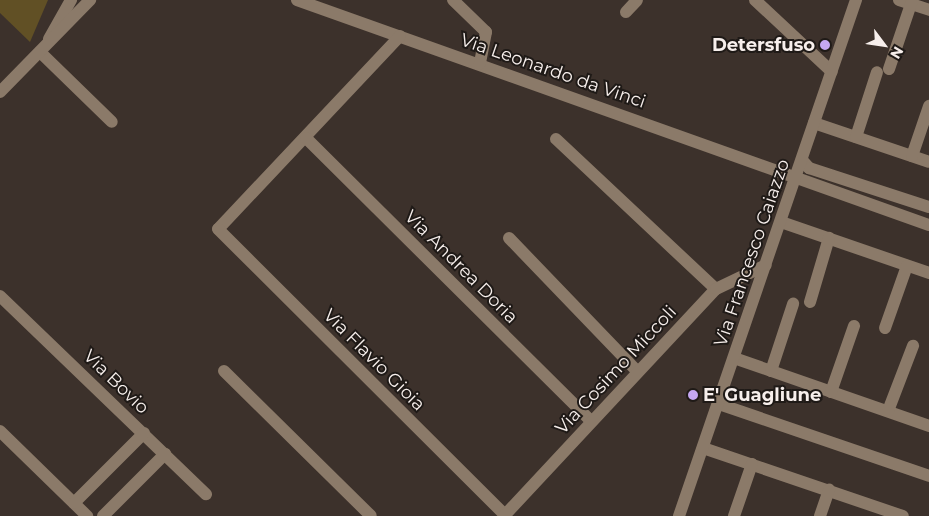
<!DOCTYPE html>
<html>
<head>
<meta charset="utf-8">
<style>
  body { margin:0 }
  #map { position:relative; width:929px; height:516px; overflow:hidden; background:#3c312b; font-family:Montserrat,sans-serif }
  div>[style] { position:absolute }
  .green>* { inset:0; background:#615025 }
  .minor>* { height:12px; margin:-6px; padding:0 6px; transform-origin:6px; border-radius:6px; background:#8b7a69 }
  .dots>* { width:14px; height:14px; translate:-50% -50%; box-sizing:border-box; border:2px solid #1f1a17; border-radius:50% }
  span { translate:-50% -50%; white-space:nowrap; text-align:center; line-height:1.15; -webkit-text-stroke:4px #1f1a17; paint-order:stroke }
  .poi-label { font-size:18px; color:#f7efec; font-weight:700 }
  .right { translate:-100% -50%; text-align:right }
  .left { translate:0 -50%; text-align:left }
  .street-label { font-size:18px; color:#f7efec }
  .north { position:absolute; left:859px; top:20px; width:50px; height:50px; -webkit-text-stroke:4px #1f1a17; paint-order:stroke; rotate:121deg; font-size:14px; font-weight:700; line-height:20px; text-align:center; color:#f7efec }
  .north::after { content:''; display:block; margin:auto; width:18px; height:22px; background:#f7efec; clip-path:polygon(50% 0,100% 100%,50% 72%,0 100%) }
</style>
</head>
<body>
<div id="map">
  <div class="green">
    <i style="clip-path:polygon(0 0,48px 0,30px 42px,0 13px)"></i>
  </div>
  <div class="minor">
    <i style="left:297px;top:0;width:671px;rotate:19.6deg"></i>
    <i style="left:453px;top:0;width:46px;rotate:44.1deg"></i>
    <i style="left:486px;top:32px;width:32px;rotate:101deg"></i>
    <i style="left:755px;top:0;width:105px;rotate:43.1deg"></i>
    <i style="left:899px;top:0;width:32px;rotate:18deg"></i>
    <i style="left:626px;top:12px;width:16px;rotate:-47deg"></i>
    <i style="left:400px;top:36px;width:265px;rotate:133.3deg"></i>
    <i style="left:218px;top:229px;width:405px;rotate:44.9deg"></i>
    <i style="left:49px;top:39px;width:45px;rotate:-60.6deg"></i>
    <i style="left:40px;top:52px;width:100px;rotate:44.2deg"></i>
    <i style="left:889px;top:69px;width:69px;rotate:-71.3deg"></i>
    <i style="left:0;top:92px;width:129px;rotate:-45.6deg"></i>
    <i style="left:814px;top:123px;width:121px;rotate:18.7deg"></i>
    <i style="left:856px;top:137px;width:68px;rotate:-72.1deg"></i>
    <i style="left:306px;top:138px;width:402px;rotate:44.8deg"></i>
    <i style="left:556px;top:139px;width:219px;rotate:43.2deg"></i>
    <i style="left:912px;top:156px;width:53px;rotate:-71.2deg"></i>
    <i style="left:802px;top:160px;width:11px;rotate:49deg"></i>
    <i style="left:809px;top:168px;width:126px;rotate:18deg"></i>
    <i style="left:781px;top:222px;width:157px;rotate:19deg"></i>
    <i style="left:509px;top:238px;width:185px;rotate:46.1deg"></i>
    <i style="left:0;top:296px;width:286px;rotate:43.9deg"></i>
    <i style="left:810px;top:302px;width:67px;rotate:-73.5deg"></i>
    <i style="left:885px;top:328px;width:66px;rotate:-70.5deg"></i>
    <i style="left:734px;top:358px;width:207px;rotate:19.2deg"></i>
    <i style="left:224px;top:371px;width:206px;rotate:44.6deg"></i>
    <i style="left:771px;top:371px;width:71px;rotate:-71.8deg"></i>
    <i style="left:831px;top:392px;width:70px;rotate:-70.8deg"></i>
    <i style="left:719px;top:404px;width:222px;rotate:18.9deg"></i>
    <i style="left:888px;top:411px;width:70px;rotate:-69deg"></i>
    <i style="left:0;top:431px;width:122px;rotate:44.3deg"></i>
    <i style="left:703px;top:448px;width:211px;rotate:18.8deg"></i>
    <i style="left:74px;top:503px;width:99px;rotate:-45deg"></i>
    <i style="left:103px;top:516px;width:88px;rotate:-45deg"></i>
    <i style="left:504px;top:516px;width:311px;rotate:-47deg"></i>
    <i style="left:716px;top:289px;width:55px;rotate:-25.6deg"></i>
    <i style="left:679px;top:516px;width:546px;rotate:-71.07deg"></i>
    <i style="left:734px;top:516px;width:55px;rotate:-70.9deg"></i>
    <i style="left:820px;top:516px;width:28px;rotate:-71deg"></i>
  </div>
  <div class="dots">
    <i style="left:825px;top:45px;background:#c5a7f1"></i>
    <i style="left:693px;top:395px;background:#c5a7f1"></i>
  </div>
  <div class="poi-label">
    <span class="right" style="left:815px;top:45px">Detersfuso</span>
    <span class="left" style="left:703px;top:395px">E' Guagliune</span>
  </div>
  <div class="street-label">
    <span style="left:553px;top:71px;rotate:19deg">Via Leonardo da Vinci</span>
    <span style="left:752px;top:253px;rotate:-71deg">Via Francesco Caiazzo</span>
    <span style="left:461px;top:267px;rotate:45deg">Via Andrea Doria</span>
    <span style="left:374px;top:360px;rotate:45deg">Via Flavio Gioia</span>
    <span style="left:616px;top:370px;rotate:-47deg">Via Cosimo Miccoli</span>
    <span style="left:116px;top:382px;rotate:44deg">Via Bovio</span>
  </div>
  <div class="north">N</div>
</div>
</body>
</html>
